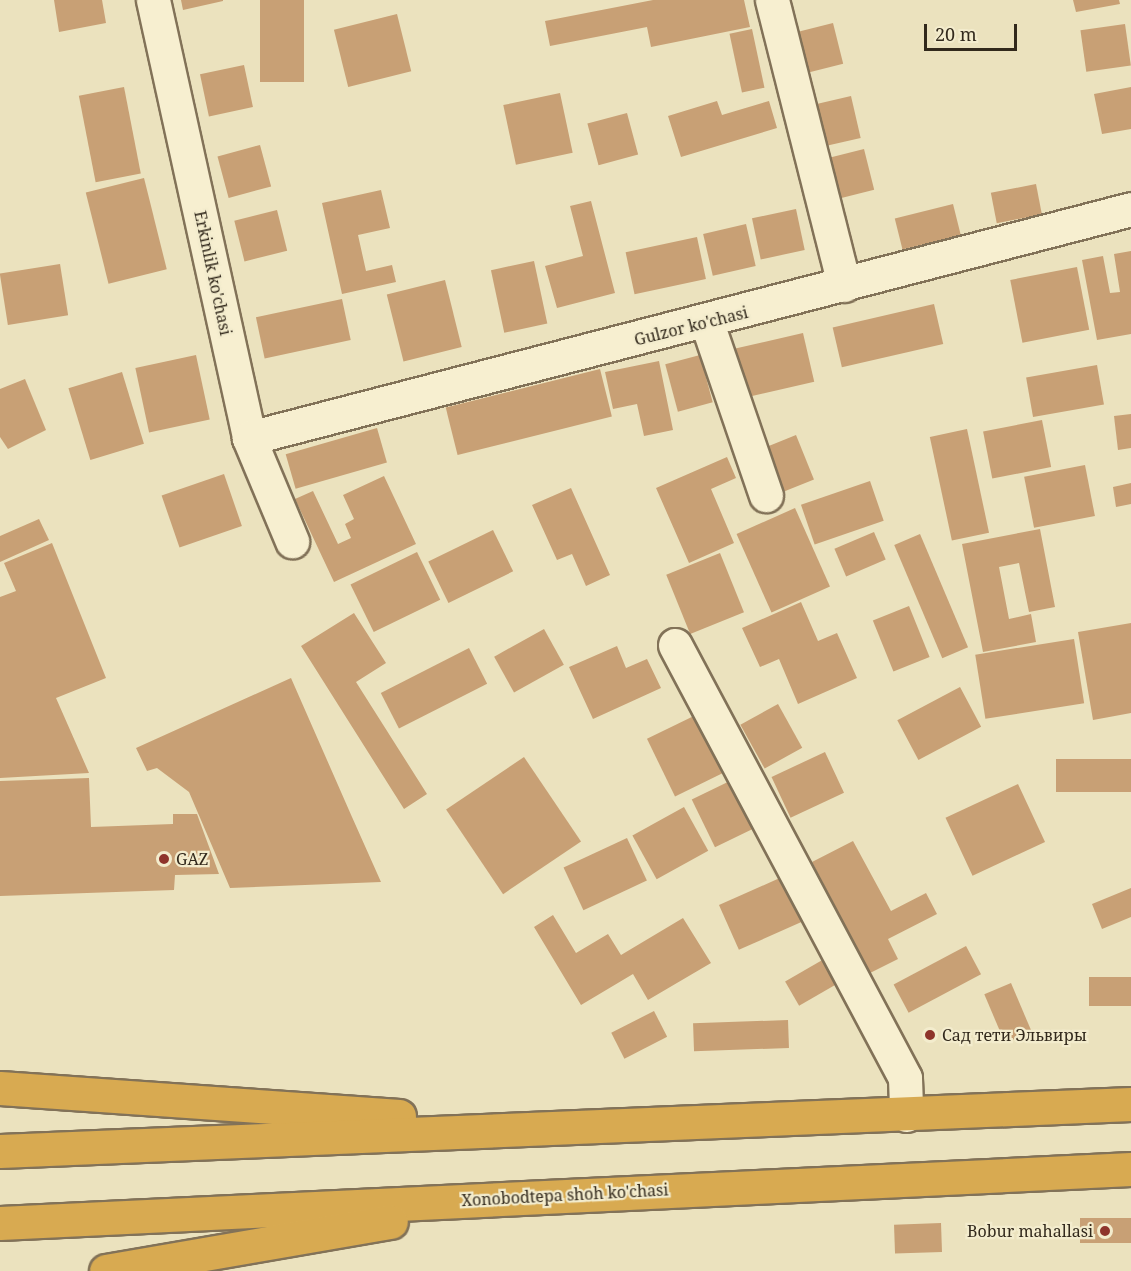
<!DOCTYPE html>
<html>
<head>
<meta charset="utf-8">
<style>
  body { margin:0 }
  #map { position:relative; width:1131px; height:1271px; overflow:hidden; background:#ebe2be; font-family:"Noto Serif",serif }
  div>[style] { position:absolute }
  .building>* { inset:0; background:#c8a075; transform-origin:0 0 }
  .roads { filter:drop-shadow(2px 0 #827258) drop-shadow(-2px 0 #827258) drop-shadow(0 2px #827258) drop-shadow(0 -2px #827258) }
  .minor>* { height:33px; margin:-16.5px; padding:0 16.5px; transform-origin:16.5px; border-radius:16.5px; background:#f7efd0 }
  .highway>* { height:33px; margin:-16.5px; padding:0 16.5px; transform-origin:16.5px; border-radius:16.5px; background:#d8aa51 }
  .dots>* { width:16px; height:16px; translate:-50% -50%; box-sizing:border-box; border:3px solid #f3eccd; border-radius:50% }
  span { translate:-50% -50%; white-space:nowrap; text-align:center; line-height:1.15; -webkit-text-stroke:4.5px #f3eccd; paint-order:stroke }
  .street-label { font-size:16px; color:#32291c }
  .poi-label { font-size:16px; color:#32291c }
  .left { translate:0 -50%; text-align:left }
  .right { translate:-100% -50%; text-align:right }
  .scale { position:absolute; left:924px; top:24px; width:93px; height:27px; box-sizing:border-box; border:3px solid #32291c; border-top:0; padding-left:8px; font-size:18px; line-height:21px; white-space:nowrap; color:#32291c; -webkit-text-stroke:4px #f3eccd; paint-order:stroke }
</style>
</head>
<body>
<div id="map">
  <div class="building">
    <i style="clip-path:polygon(54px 0,102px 0,106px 23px,59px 32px)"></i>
    <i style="clip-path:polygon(181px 0,223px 0,223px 1px,183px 10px)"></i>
    <i style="left:260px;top:0;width:44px;height:82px"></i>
    <i style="clip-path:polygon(653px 0,744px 0,750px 27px,651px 47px,647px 27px,550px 46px,545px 21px)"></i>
    <i style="clip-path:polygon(1073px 0,1119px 0,1120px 4px,1076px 12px)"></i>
    <i style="left:397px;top:14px;width:59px;height:65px;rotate:76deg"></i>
    <i style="left:833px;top:23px;width:42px;height:45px;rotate:76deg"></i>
    <i style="left:1125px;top:24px;width:42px;height:45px;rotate:82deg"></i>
    <i style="left:752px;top:29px;width:60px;height:23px;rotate:78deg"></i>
    <i style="left:244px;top:65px;width:43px;height:45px;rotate:78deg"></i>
    <i style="left:124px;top:87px;width:88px;height:46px;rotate:79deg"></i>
    <i style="clip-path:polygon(1131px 87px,1131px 129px,1102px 134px,1094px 94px)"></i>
    <i style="left:560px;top:93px;width:61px;height:58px;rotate:78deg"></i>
    <i style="left:851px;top:96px;width:43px;height:44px;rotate:77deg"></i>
    <i style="clip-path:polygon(717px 101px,722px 115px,769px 101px,777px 128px,681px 157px,668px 116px)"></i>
    <i style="left:627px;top:113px;width:43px;height:41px;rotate:75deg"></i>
    <i style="left:260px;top:145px;width:43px;height:44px;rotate:75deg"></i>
    <i style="left:864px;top:149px;width:42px;height:44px;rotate:76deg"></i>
    <i style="left:144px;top:178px;width:94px;height:60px;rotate:76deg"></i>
    <i style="left:1036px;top:184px;width:31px;height:46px;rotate:79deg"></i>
    <i style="clip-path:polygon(381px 190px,390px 228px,358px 235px,366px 271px,392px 265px,396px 282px,342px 294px,322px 203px)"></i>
    <i style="clip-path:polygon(591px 201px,615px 293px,557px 308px,545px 266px,583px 256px,570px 206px)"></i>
    <i style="left:953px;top:204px;width:32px;height:60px;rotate:76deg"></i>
    <i style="left:796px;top:209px;width:42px;height:45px;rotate:78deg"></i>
    <i style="left:277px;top:210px;width:42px;height:44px;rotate:76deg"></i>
    <i style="left:746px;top:224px;width:43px;height:44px;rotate:77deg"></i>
    <i style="left:697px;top:237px;width:43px;height:73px;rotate:78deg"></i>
    <i style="clip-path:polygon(1131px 251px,1131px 334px,1097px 340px,1082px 260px,1103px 256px,1110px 293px,1120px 292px,1114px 254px)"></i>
    <i style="left:534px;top:261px;width:64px;height:44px;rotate:78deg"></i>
    <i style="left:60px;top:264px;width:52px;height:61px;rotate:81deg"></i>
    <i style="left:1077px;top:267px;width:64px;height:68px;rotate:79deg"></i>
    <i style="left:445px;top:280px;width:69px;height:60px;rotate:76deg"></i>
    <i style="left:342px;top:299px;width:42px;height:88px;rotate:78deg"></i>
    <i style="left:934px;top:304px;width:41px;height:104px;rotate:77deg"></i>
    <i style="left:803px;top:333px;width:50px;height:75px;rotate:77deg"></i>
    <i style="left:196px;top:355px;width:66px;height:62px;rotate:78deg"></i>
    <i style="left:700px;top:355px;width:49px;height:36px;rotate:75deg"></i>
    <i style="clip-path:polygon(659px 361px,673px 430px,644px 436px,637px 404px,613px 409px,605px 372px)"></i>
    <i style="left:1097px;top:365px;width:40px;height:72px;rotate:80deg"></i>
    <i style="left:600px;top:369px;width:49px;height:159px;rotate:76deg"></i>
    <i style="left:122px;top:372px;width:75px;height:56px;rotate:73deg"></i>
    <i style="clip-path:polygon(25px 379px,46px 430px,8px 449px,0 437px,0 389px)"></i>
    <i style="clip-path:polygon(1131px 414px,1131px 448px,1118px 450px,1114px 416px)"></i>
    <i style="left:1042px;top:420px;width:48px;height:60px;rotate:79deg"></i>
    <i style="left:377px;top:428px;width:36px;height:95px;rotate:74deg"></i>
    <i style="left:967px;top:429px;width:106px;height:38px;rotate:78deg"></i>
    <i style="left:796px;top:435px;width:48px;height:37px;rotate:68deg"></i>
    <i style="clip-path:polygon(727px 457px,736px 478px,711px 489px,734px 543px,689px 563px,656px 488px)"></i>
    <i style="left:1085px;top:465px;width:52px;height:62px;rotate:79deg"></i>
    <i style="left:224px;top:474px;width:55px;height:66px;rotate:71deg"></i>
    <i style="clip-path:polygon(384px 476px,416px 544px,334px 582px,295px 499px,313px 491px,338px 544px,351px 538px,345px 524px,354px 519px,343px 495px)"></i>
    <i style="left:870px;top:481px;width:42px;height:73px;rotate:71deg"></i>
    <i style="clip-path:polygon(1131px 483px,1131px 504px,1116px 507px,1113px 487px)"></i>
    <i style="clip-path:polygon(571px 488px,610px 575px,586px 586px,572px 554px,557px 560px,532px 505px)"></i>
    <i style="left:795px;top:508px;width:86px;height:64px;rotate:66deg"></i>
    <i style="clip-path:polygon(39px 519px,49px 540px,0 562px,0 536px)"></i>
    <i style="clip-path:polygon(1040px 529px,1055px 607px,1029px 612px,1019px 563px,999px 567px,1009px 619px,1031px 614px,1036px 642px,983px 652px,962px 544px)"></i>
    <i style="left:493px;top:530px;width:46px;height:72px;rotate:64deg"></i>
    <i style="left:874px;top:532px;width:30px;height:43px;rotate:67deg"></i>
    <i style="left:920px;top:534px;width:123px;height:28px;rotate:67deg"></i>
    <i style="clip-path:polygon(52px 543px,106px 678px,56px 698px,89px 773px,0 778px,0 597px,16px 591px,4px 563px)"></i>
    <i style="left:417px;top:552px;width:53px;height:74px;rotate:64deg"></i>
    <i style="left:720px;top:553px;width:64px;height:58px;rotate:68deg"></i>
    <i style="clip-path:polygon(801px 602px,818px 641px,837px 633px,857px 678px,798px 704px,779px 659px,760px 667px,742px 628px)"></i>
    <i style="left:909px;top:606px;width:55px;height:39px;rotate:68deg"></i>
    <i style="clip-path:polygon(354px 613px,386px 663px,356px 682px,427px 794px,404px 809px,301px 646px)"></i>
    <i style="clip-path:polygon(1131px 623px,1131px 713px,1093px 720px,1078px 632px)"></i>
    <i style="left:544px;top:629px;width:41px;height:57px;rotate:61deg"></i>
    <i style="left:1074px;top:639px;width:65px;height:100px;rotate:81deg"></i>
    <i style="clip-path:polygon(617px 646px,626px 668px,647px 659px,661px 688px,593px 719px,569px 667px)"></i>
    <i style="left:469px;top:648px;width:40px;height:99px;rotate:63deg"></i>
    <i style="clip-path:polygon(291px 678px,352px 817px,381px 882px,230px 888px,189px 792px,157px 768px,147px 771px,136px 748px)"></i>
    <i style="left:960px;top:687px;width:45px;height:71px;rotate:62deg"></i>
    <i style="left:778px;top:704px;width:50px;height:43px;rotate:61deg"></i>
    <i style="left:700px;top:713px;width:64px;height:59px;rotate:64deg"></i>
    <i style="left:825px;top:752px;width:45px;height:59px;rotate:65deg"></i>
    <i style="left:524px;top:757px;width:102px;height:94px;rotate:56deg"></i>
    <i style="left:1131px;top:759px;width:33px;height:75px;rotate:90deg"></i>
    <i style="clip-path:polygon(89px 778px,91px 827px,173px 824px,173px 814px,197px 814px,219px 874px,175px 875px,174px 890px,0 896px,0 781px)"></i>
    <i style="left:734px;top:779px;width:53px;height:47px;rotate:64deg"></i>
    <i style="left:1018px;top:784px;width:64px;height:80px;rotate:65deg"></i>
    <i style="left:684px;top:807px;width:50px;height:59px;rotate:61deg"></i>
    <i style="left:627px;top:838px;width:47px;height:70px;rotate:65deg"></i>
    <i style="clip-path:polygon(853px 841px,891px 911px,926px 893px,937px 914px,888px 939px,898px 959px,870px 973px,812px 862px)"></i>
    <i style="left:782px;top:877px;width:49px;height:69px;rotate:66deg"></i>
    <i style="clip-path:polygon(1131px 888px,1131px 917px,1102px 929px,1092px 904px)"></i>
    <i style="clip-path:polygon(553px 915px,576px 953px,608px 934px,621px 955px,683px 918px,711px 963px,648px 1000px,633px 974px,581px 1005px,534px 927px)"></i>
    <i style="left:966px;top:946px;width:32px;height:82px;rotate:62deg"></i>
    <i style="left:831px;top:955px;width:28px;height:53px;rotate:60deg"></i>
    <i style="left:1131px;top:977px;width:29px;height:42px;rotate:90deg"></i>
    <i style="left:1011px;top:983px;width:53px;height:29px;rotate:67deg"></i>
    <i style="left:654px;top:1011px;width:29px;height:48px;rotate:63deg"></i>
    <i style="left:788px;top:1020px;width:28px;height:95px;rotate:88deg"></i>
    <i style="left:1131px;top:1218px;width:25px;height:51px;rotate:90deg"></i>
    <i style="left:941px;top:1223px;width:29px;height:47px;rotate:88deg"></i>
  </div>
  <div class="roads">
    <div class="minor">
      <i style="left:153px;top:0;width:448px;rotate:77.6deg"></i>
      <i style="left:249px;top:438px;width:112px;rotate:67.3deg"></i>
      <i style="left:772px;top:0;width:294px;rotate:75.8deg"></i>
      <i style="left:707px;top:323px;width:182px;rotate:71.1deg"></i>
      <i style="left:249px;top:438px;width:911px;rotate:-14.55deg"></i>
      <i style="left:675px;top:645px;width:490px;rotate:62deg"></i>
      <i style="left:905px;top:1078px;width:37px;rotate:88deg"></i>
    </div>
    <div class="highway">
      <i style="left:0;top:1088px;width:400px;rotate:4deg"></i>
      <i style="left:0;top:1151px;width:1132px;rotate:-2.38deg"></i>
      <i style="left:0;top:1223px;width:1132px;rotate:-2.73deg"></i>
      <i style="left:106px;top:1271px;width:289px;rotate:-9.8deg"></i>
    </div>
  </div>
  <div class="dots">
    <i style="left:164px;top:859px;background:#8e342b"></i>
    <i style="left:930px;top:1035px;background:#8e342b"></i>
    <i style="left:1105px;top:1231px;background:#8e342b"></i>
  </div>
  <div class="street-label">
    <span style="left:213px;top:273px;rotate:78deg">Erkinlik ko'chasi</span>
    <span style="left:691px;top:326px;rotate:-14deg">Gulzor ko'chasi</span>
    <span style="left:565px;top:1195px;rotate:-3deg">Xonobodtepa shoh ko'chasi</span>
  </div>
  <div class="poi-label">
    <span class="left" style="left:176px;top:859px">GAZ</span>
    <span class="left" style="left:942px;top:1035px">Сад тети Эльвиры</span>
    <span class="right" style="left:1093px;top:1231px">Bobur mahallasi</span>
  </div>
  <div class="scale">20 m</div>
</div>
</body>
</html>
